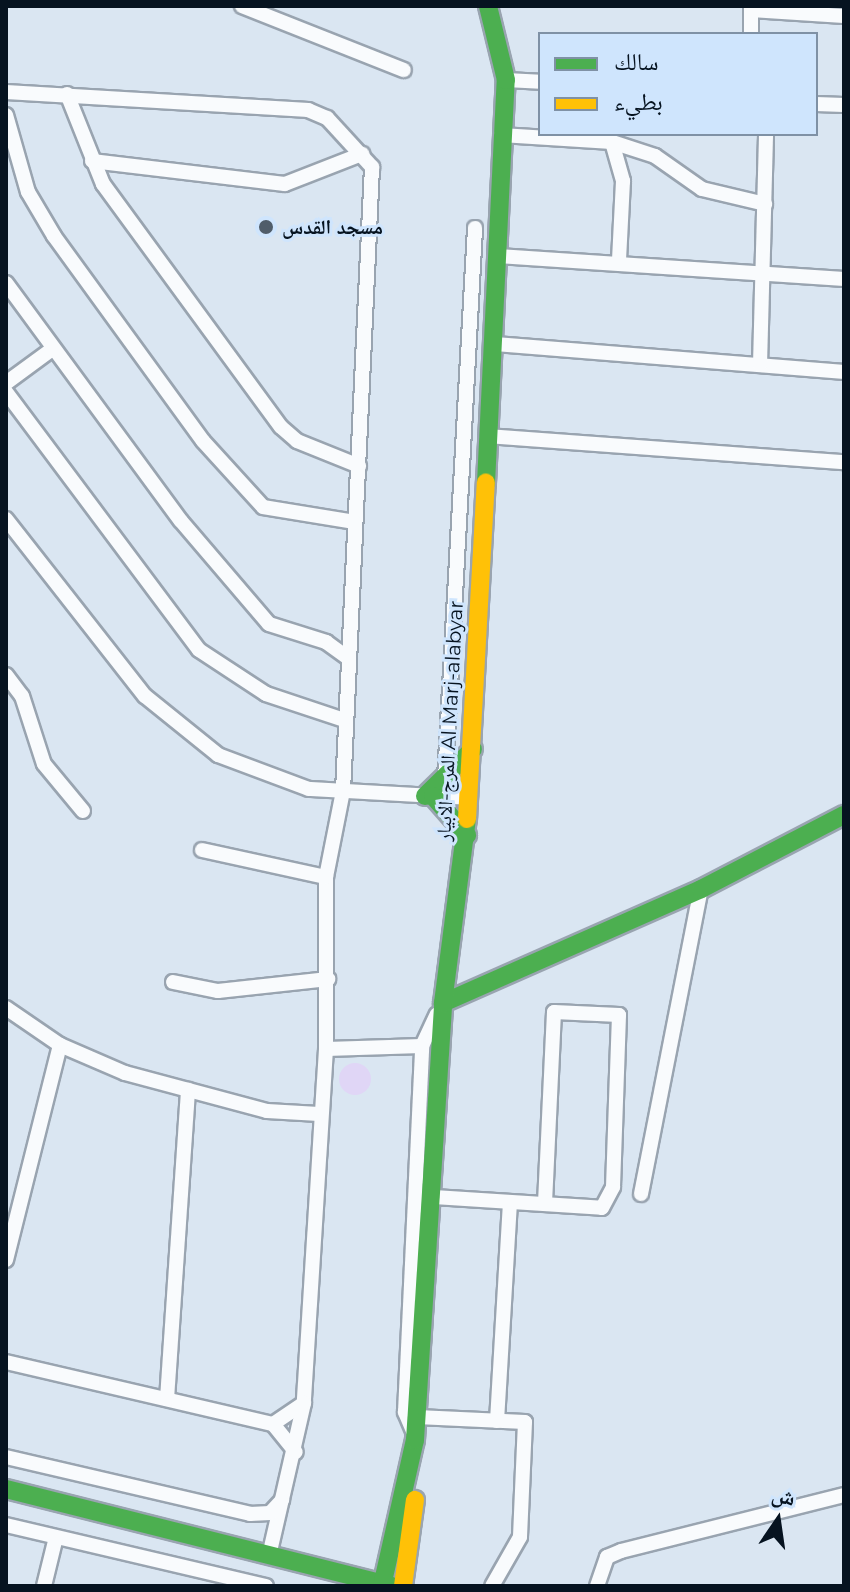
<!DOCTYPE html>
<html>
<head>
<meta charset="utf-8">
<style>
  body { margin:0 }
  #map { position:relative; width:850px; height:1592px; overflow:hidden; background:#dae6f2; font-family:Montserrat,"Noto Naskh Arabic",sans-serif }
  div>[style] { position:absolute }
  .green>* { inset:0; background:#e0d6f6 }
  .round { border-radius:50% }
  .roads { filter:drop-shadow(2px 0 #99a4b0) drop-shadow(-2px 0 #99a4b0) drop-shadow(0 2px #99a4b0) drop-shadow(0 -2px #99a4b0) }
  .street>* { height:14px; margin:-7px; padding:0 7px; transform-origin:7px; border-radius:7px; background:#f9fbfd }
  .fast>* { height:18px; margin:-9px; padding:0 9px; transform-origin:9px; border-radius:9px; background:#4caf50 }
  .slow>* { height:18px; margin:-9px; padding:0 9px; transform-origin:9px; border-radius:9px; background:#ffc107 }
  .dots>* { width:22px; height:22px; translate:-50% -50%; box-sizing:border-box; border:4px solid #cfe5fd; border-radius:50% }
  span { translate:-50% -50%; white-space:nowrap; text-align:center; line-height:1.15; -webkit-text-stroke:6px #cfe5fd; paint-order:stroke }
  .poi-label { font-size:20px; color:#061320; font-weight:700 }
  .left { translate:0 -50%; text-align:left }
  .street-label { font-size:20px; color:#061320 }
  .frame { position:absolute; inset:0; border:8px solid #061320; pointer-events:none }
  .legend { position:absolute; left:538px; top:32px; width:280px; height:104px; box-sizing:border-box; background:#cfe5fd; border:2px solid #7f91a5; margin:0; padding:10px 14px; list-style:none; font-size:24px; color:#061320 }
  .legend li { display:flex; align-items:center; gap:16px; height:40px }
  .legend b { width:40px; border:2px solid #7f91a5 }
  .north { position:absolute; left:738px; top:1480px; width:80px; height:80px; -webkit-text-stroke:6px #cfe5fd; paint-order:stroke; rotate:13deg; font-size:22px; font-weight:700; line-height:32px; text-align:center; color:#061320 }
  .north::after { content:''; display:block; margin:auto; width:28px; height:36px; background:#061320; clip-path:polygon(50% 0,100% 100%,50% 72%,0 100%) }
</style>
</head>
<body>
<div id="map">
  <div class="green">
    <i class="round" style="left:339px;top:1063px;width:32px;height:32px"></i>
  </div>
  <div class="roads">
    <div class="street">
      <i style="left:242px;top:6px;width:174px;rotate:21.6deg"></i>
      <i style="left:751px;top:10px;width:93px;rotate:3.7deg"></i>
      <i style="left:751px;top:34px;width:28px;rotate:-90deg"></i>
      <i style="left:506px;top:80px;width:34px;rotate:3deg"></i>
      <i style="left:6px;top:92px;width:303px;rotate:3.4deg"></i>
      <i style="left:308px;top:110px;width:21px;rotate:23deg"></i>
      <i style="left:327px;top:118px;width:67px;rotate:47.4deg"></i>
      <i style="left:372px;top:167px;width:625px;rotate:92.66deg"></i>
      <i style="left:343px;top:791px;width:88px;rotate:101.2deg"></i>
      <i style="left:326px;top:877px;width:172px;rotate:90deg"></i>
      <i style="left:326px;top:1049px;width:355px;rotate:93.6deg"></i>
      <i style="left:304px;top:1403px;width:153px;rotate:102.9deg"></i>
      <i style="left:67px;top:94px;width:97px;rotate:68.2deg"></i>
      <i style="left:103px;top:184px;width:301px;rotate:53.8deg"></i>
      <i style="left:281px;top:427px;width:21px;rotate:41deg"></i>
      <i style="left:297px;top:441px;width:67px;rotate:22deg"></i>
      <i style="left:816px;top:104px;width:28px;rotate:2deg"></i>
      <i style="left:6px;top:115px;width:80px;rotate:74.1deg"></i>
      <i style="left:28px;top:192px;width:51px;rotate:59.4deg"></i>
      <i style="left:54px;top:236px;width:253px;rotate:54deg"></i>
      <i style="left:203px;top:441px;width:89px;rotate:47.7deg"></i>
      <i style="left:263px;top:507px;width:93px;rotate:9.3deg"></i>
      <i style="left:501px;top:135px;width:111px;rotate:3.6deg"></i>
      <i style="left:612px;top:142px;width:41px;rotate:74.2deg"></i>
      <i style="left:623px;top:181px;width:79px;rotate:92.9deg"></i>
      <i style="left:612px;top:142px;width:45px;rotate:18deg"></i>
      <i style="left:655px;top:156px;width:57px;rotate:35.1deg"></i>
      <i style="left:702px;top:189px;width:65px;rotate:13.4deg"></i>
      <i style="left:92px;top:161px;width:194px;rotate:6.8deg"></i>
      <i style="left:285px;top:184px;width:83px;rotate:-21.3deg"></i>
      <i style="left:498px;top:256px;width:347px;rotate:3.8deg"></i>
      <i style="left:6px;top:283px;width:295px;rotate:53.7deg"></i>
      <i style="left:181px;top:521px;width:135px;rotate:49.5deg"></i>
      <i style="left:269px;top:624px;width:60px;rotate:17.5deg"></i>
      <i style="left:326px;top:642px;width:27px;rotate:36deg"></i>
      <i style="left:496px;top:344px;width:349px;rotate:4.6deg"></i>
      <i style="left:760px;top:365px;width:231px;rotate:-88.5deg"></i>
      <i style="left:6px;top:383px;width:56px;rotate:-36.3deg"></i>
      <i style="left:6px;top:392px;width:322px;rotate:53.2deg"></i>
      <i style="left:199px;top:650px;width:80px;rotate:33.3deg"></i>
      <i style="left:266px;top:694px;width:82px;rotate:18.4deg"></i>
      <i style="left:487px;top:436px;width:358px;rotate:4.2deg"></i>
      <i style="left:6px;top:519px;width:225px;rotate:51.9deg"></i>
      <i style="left:145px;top:696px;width:94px;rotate:38.9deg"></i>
      <i style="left:218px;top:755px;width:97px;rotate:20.5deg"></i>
      <i style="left:309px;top:789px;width:161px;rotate:3.2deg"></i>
      <i style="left:6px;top:675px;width:26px;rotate:53deg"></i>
      <i style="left:22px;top:696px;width:71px;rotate:72.1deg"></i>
      <i style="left:44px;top:764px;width:61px;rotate:50.3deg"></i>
      <i style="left:445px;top:779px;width:552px;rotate:-86.88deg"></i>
      <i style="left:202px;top:850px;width:127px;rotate:12.3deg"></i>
      <i style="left:173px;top:982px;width:46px;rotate:11.3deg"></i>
      <i style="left:218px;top:991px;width:111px;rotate:-6.2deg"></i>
      <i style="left:6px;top:1008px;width:65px;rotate:34.4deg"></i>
      <i style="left:60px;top:1045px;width:71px;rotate:23.3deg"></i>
      <i style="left:125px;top:1073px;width:147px;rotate:15deg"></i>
      <i style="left:267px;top:1111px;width:52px;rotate:3.3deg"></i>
      <i style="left:326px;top:1049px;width:96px;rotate:-1.8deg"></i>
      <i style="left:422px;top:1046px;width:35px;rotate:-65deg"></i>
      <i style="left:641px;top:1194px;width:311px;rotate:-78.9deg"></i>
      <i style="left:434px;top:1197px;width:168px;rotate:3.7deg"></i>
      <i style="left:602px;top:1208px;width:24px;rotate:-62deg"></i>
      <i style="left:613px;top:1187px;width:172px;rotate:-88deg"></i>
      <i style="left:619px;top:1015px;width:65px;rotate:-177.4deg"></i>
      <i style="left:554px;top:1012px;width:192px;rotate:92.7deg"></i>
      <i style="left:6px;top:1260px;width:222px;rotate:-75.9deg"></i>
      <i style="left:6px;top:1362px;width:274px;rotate:13.1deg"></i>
      <i style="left:273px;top:1424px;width:37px;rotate:-34deg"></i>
      <i style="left:167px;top:1399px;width:310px;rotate:-86.1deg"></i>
      <i style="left:417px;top:1417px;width:108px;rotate:2.7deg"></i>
      <i style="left:525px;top:1422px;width:115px;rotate:92.5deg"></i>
      <i style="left:520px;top:1537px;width:56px;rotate:119.7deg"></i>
      <i style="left:497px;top:1421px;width:219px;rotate:-86.6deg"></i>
      <i style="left:273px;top:1424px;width:36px;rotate:51deg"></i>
      <i style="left:413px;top:1431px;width:21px;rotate:-113deg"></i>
      <i style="left:405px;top:1412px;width:366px;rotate:-87.3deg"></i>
      <i style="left:6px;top:1457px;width:251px;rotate:13.1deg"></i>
      <i style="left:250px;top:1514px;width:20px;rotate:-3deg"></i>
      <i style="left:270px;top:1513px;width:18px;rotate:-47deg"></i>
      <i style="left:6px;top:1525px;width:267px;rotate:13.2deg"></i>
      <i style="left:44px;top:1586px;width:50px;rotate:-76.2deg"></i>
      <i style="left:597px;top:1586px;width:31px;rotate:-71deg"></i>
      <i style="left:607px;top:1557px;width:15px;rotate:-23deg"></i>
      <i style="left:621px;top:1551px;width:230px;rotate:-14.1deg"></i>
    </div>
    <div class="fast">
      <i style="left:486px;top:483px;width:403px;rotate:-87.2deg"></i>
      <i style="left:506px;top:80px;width:76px;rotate:-103.7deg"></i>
      <i style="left:425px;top:796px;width:67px;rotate:-44.4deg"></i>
      <i style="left:433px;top:796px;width:52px;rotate:48.9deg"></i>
      <i style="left:443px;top:1003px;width:282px;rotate:-23.8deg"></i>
      <i style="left:701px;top:889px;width:161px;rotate:-27.4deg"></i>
      <i style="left:6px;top:1489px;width:397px;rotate:14.1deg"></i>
      <i style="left:382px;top:1586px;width:150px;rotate:-77.3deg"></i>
      <i style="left:415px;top:1440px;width:438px;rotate:-86.3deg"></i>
      <i style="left:443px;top:1003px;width:186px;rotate:-82.6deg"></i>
    </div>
    <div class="slow">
      <i style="left:467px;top:819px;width:337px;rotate:-86.8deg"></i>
      <i style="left:403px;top:1586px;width:87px;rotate:-82.1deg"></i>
    </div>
  </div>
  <div class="dots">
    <i style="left:266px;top:227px;background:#505d6a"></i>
  </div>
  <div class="poi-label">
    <span class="left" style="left:282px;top:227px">مسجد القدس</span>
  </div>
  <div class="street-label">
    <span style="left:450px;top:721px;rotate:-87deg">المرج-الابيار Al Marj-alabyar</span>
  </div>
  <div class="frame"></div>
  <ul class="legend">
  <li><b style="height:10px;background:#4caf50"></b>سالك</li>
  <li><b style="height:10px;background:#ffc107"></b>بطيء</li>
  </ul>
  <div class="north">ش</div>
</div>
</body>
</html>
